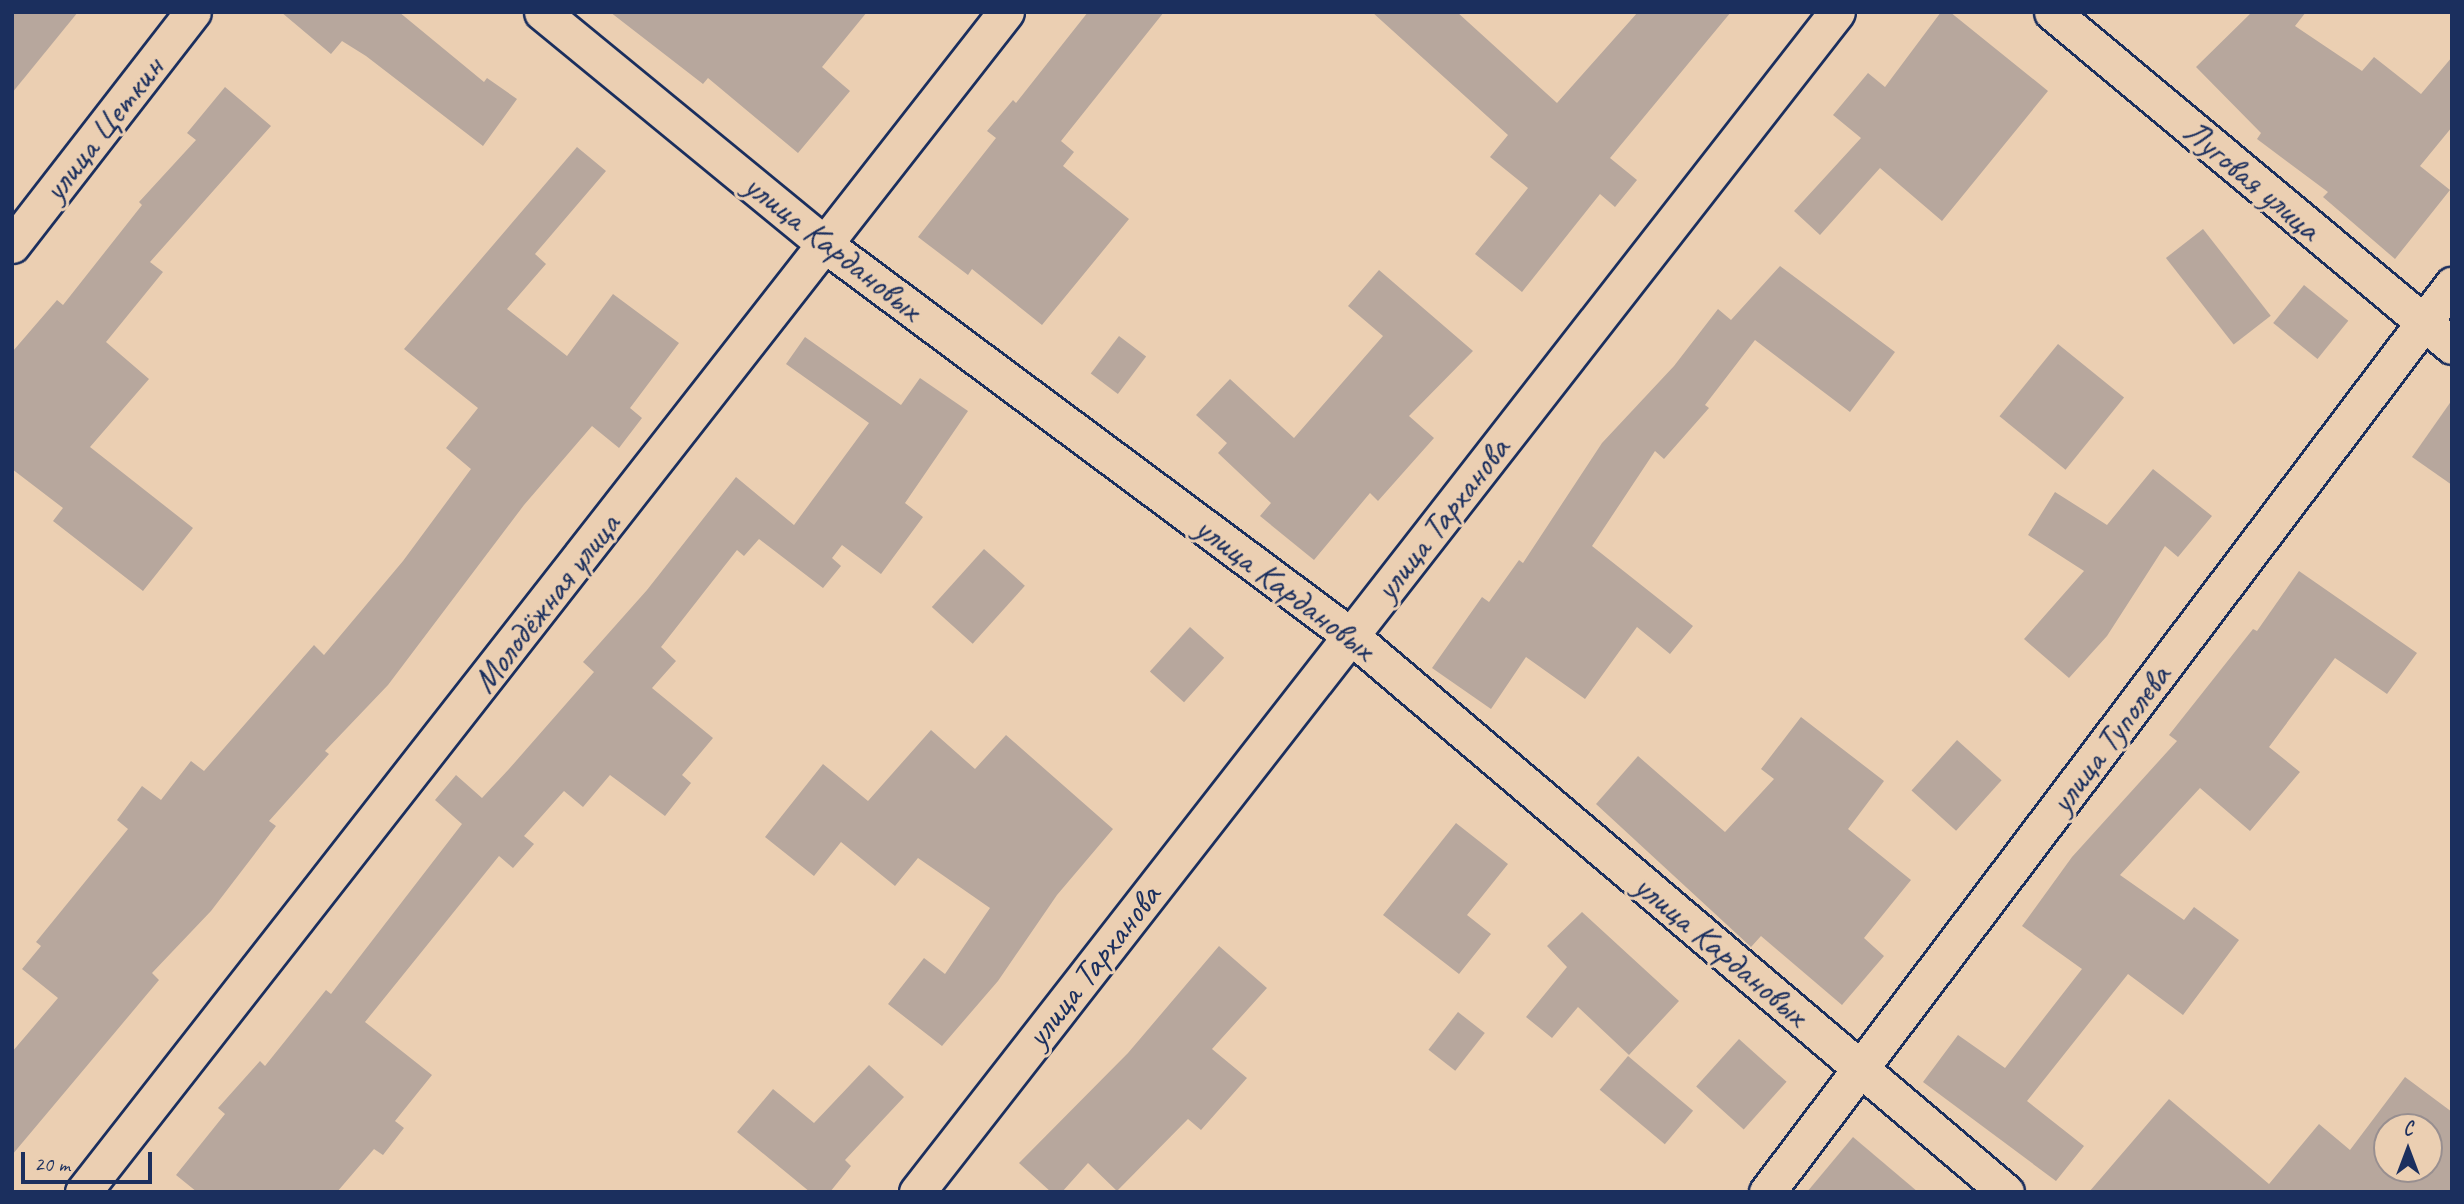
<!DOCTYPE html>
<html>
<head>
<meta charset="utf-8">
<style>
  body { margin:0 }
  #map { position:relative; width:2464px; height:1204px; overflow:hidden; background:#ebcfb2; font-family:Caveat,sans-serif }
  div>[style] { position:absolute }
  .building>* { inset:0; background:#b7a79d; transform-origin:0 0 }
  .roads { filter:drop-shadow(2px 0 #1b2f5e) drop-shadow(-2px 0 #1b2f5e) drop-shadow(0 2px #1b2f5e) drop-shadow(0 -2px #1b2f5e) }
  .minor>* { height:35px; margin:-17.5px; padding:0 17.5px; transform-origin:17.5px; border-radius:17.5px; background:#ebcfb2 }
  span { translate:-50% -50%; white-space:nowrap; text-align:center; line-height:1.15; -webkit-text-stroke:6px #ebcfb2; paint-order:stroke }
  .street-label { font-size:35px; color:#1b2f5e }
  .frame { position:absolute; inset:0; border:14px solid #1b2f5e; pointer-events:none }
  .north { position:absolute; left:2373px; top:1113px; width:70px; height:70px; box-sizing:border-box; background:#ebcfb2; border:2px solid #988f90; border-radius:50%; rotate:0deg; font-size:19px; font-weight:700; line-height:28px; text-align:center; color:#1b2f5e }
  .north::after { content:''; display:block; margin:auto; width:24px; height:32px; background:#1b2f5e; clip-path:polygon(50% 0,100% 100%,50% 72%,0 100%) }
  .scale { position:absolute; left:21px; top:1152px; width:131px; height:32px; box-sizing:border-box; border:4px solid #1b2f5e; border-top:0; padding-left:9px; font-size:21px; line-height:24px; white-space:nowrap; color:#1b2f5e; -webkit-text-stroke:5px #ebcfb2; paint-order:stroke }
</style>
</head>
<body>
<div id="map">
  <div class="building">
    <i style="clip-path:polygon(12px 12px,78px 12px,12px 93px)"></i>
    <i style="clip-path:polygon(281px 12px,399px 12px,484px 82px,487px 78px,517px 99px,483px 146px,366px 56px,342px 41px,331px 54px)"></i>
    <i style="clip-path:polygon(610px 12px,867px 12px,822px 67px,850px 91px,798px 153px,708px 78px,703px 84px)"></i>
    <i style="clip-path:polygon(1088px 12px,1164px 12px,1061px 141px,1074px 152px,1063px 166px,1129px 219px,1042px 325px,972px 269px,968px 275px,918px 237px,996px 138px,987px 131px,1013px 100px,1016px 103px)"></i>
    <i style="clip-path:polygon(1372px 12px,1457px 12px,1557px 103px,1638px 12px,1731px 12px,1610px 158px,1637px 180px,1615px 207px,1600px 194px,1522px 292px,1475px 254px,1528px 188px,1490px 157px,1508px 135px)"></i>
    <i style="clip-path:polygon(1941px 12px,1950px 12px,2048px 91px,1942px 221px,1880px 168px,1820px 235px,1794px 211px,1861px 138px,1833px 115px,1868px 73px,1885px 87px)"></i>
    <i style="clip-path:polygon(2252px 12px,2306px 12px,2295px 26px,2362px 71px,2374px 57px,2421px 94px,2452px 57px,2452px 127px,2420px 166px,2450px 190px,2395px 259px,2323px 197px,2328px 192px,2257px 139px,2261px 133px,2196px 67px)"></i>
    <i style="clip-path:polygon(225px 87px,271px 126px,150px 262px,163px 272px,106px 342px,149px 379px,90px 447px,193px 528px,143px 591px,53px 521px,63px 508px,12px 469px,13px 351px,57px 300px,63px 305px,142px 205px,139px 202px,196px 140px,187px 133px)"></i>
    <i style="clip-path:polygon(577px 147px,606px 171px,535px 254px,546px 264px,507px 309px,567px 356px,613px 294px,679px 343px,630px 408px,642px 418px,619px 448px,592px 426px,524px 505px,388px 685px,325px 751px,329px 754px,269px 821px,276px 826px,211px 911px,152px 973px,159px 980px,12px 1155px,12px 1052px,58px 998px,22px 969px,41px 946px,36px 942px,128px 829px,117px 820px,142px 786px,161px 800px,191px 761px,204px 771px,314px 645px,324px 655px,403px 561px,471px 469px,446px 448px,478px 408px,404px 349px)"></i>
    <i style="left:2203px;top:229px;width:110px;height:47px;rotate:52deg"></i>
    <i style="clip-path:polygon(1780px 266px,1895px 352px,1850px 412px,1755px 340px,1705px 405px,1709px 408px,1664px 459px,1655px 451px,1592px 546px,1693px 626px,1670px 654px,1637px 627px,1585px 699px,1526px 657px,1491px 709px,1432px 668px,1482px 597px,1489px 602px,1519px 560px,1523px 563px,1602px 443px,1674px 366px,1718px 309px,1731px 320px)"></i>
    <i style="clip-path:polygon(1379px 270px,1473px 351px,1409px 416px,1434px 438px,1378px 501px,1370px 493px,1314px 560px,1260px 516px,1271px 503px,1218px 453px,1227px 443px,1196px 415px,1230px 379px,1294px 438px,1383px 336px,1348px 306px)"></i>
    <i style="left:2304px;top:285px;width:57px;height:49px;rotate:39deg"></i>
    <i style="left:1119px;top:336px;width:34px;height:47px;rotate:37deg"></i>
    <i style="clip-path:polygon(805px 337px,901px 405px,920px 378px,968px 411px,905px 503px,923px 517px,881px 574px,842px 545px,832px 558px,841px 566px,823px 588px,759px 539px,744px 556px,737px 550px,661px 647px,676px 661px,652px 688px,713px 738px,682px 775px,691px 783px,665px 816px,610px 775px,583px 807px,564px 791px,524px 836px,534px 844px,513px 868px,499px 856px,365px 1022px,432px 1075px,395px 1121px,404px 1128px,383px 1155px,374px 1149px,337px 1192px,197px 1192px,176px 1175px,225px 1114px,218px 1108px,260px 1061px,265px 1066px,326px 990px,331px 994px,462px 824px,435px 800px,456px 775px,482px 798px,509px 769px,594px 672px,583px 662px,647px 590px,736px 477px,794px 525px,869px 423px,786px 364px)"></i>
    <i style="left:2058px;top:344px;width:85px;height:93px;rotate:39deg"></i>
    <i style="clip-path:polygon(2452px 400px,2452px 485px,2412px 457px)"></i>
    <i style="clip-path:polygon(2153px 469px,2212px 516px,2178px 557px,2165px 546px,2107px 636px,2069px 678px,2024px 639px,2084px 571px,2028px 535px,2055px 492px,2107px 525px)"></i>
    <i style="left:984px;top:549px;width:55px;height:78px;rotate:42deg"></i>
    <i style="clip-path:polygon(2299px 571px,2417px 653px,2387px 694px,2335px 658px,2269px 747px,2300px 772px,2250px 831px,2200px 788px,2120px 875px,2184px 920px,2194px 907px,2239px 940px,2183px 1015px,2128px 974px,2027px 1101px,2084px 1146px,2056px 1181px,1923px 1082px,1958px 1035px,2005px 1068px,2082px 969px,2022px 926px,2072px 857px,2177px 741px,2169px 735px,2253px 629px,2257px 631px)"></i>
    <i style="left:1190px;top:627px;width:46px;height:60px;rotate:42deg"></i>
    <i style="clip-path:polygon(1801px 717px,1884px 781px,1848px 829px,1911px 880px,1864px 938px,1884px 956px,1842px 1005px,1761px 936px,1751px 947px,1596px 804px,1638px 756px,1725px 832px,1774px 779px,1761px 769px)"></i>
    <i style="clip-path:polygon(931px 730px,975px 769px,1006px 735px,1113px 829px,1057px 895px,998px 981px,942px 1046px,888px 1004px,924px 958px,945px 974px,990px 908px,918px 858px,895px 886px,841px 842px,814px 876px,765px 837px,823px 764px,868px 801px)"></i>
    <i style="left:1957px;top:740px;width:60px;height:68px;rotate:42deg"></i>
    <i style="clip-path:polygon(1456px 823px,1508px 864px,1467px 915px,1491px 934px,1459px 974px,1383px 915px)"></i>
    <i style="clip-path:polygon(1582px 912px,1679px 1001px,1629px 1055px,1578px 1007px,1552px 1038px,1526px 1017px,1567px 967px,1547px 946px)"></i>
    <i style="clip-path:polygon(1219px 946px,1267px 988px,1212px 1049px,1247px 1078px,1201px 1130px,1188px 1119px,1117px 1191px,1088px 1163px,1062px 1192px,1051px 1192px,1019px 1163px,1128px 1053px)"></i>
    <i style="left:1458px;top:1012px;width:34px;height:48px;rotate:38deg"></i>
    <i style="left:1739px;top:1039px;width:64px;height:64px;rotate:42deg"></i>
    <i style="left:1628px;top:1056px;width:85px;height:44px;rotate:40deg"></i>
    <i style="clip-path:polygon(869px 1065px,904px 1097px,845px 1160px,851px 1166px,830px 1192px,810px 1192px,737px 1132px,773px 1089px,814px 1123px)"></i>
    <i style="clip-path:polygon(evenodd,2405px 1077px,2452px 1112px,2452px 1192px,2089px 1192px,2169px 1099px,2269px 1184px,2319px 1124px,2350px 1150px,2405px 1077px,2387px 1127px,2429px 1127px,2429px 1169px,2387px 1169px,2387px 1127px)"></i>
    <i style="clip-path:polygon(1853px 1137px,1918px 1192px,1807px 1192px)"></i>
  </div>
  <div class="roads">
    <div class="minor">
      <i style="left:542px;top:12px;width:369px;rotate:39.4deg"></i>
      <i style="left:827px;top:246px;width:653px;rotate:36.66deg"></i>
      <i style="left:1351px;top:636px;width:859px;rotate:40.33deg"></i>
      <i style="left:2052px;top:12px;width:521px;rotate:39.86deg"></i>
      <i style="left:12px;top:245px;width:295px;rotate:-52.2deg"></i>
      <i style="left:83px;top:1192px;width:1498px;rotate:-51.97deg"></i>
      <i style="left:917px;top:1192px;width:1496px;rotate:-52.06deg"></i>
      <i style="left:1767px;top:1192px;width:1137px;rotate:-52.94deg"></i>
    </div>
  </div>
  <div class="street-label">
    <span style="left:103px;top:129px;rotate:-52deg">улица Цеткин</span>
    <span style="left:2252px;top:180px;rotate:40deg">Луговая улица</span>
    <span style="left:833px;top:247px;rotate:38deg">улица Кардановых</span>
    <span style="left:1442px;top:519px;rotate:-52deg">улица Тарханова</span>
    <span style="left:1285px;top:588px;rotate:37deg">улица Кардановых</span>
    <span style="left:546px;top:603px;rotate:-52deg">Молодёжная улица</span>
    <span style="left:2110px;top:739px;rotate:-53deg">улица Туполева</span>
    <span style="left:1721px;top:950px;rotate:40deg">улица Кардановых</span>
    <span style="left:1093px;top:966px;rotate:-52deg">улица Тарханова</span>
  </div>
  <div class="frame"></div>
  <div class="north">С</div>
  <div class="scale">20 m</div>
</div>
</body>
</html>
